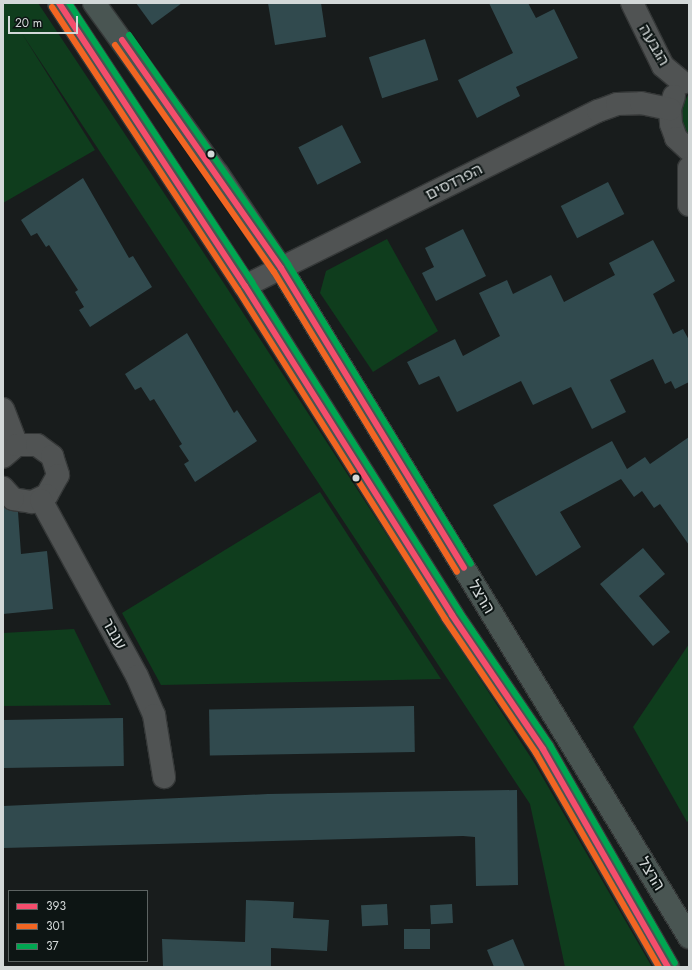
<!DOCTYPE html>
<html>
<head>
<meta charset="utf-8">
<style>
  body { margin:0 }
  #map { position:relative; width:692px; height:970px; overflow:hidden; background:#181c1c; font-family:Jost,"Noto Sans Hebrew",sans-serif }
  div>[style] { position:absolute }
  .green>* { inset:0; background:#0f3d1d }
  .building>* { inset:0; background:#314a4e; transform-origin:0 0 }
  .roads { filter:drop-shadow(1px 0 #353838) drop-shadow(-1px 0 #353838) drop-shadow(0 1px #353838) drop-shadow(0 -1px #353838) }
  .minor>* { height:22px; margin:-11px; padding:0 11px; transform-origin:11px; border-radius:11px; background:#505353 }
  .primary>* { height:22px; margin:-11px; padding:0 11px; transform-origin:11px; border-radius:11px; background:#495552 }
  .bus-1>* { height:6px; margin:-3px; padding:0 3px; transform-origin:3px; border-radius:3px; background:#f44d6c }
  .bus-2>* { height:6px; margin:-3px; padding:0 3px; transform-origin:3px; border-radius:3px; background:#f26522 }
  .bus-3>* { height:6px; margin:-3px; padding:0 3px; transform-origin:3px; border-radius:3px; background:#00a651 }
  .dots>* { width:11px; height:11px; translate:-50% -50%; box-sizing:border-box; border:2px solid #0d1514; border-radius:50% }
  span { translate:-50% -50%; white-space:nowrap; text-align:center; line-height:1.15; -webkit-text-stroke:4px #0d1514; paint-order:stroke }
  .street-label { font-size:16px; color:#d3d8d8 }
  .frame { position:absolute; inset:0; border:4px solid #d3d8d8; pointer-events:none }
  .legend { position:absolute; left:8px; top:890px; width:140px; height:72px; box-sizing:border-box; background:#0d1514; border:1px solid #5c6362; margin:0; padding:5px 7px; list-style:none; font-size:12px; color:#d3d8d8 }
  .legend li { display:flex; align-items:center; gap:8px; height:20px }
  .legend b { width:20px; border:1px solid #5c6362 }
  .scale { position:absolute; left:8px; top:16px; width:70px; height:18px; box-sizing:border-box; border:2px solid #d3d8d8; border-top:0; padding-left:5px; font-size:12px; line-height:14px; white-space:nowrap; color:#d3d8d8; -webkit-text-stroke:3px #0d1514; paint-order:stroke }
</style>
</head>
<body>
<div id="map">
  <div class="green">
    <i style="clip-path:polygon(3px 3px,38px 3px,225px 285px,535px 764px,652px 967px,565px 967px,530px 804px,21px 32px,95px 150px,3px 203px)"></i>
    <i style="clip-path:polygon(689px 93px,689px 135px,681px 122px,680px 111px)"></i>
    <i style="clip-path:polygon(387px 239px,438px 331px,373px 372px,320px 293px,326px 271px)"></i>
    <i style="clip-path:polygon(320px 492px,441px 679px,161px 685px,122px 613px)"></i>
    <i style="clip-path:polygon(74px 629px,111px 705px,3px 706px,3px 633px)"></i>
    <i style="clip-path:polygon(689px 644px,689px 820px,687px 822px,633px 727px)"></i>
  </div>
  <div class="building">
    <i style="clip-path:polygon(136px 3px,182px 3px,152px 25px)"></i>
    <i style="clip-path:polygon(268px 3px,321px 3px,326px 37px,275px 45px)"></i>
    <i style="clip-path:polygon(489px 3px,528px 3px,536px 18px,554px 9px,578px 58px,516px 87px,520px 96px,477px 118px,458px 80px,513px 53px)"></i>
    <i style="left:425px;top:39px;width:43px;height:59px;rotate:72deg"></i>
    <i style="left:342px;top:125px;width:42px;height:49px;rotate:63deg"></i>
    <i style="clip-path:polygon(83px 178px,129px 258px,133px 256px,152px 287px,90px 327px,79px 310px,84px 307px,75px 292px,78px 290px,49px 245px,46px 247px,37px 233px,31px 236px,21px 220px)"></i>
    <i style="left:608px;top:182px;width:36px;height:53px;rotate:63deg"></i>
    <i style="clip-path:polygon(463px 229px,486px 276px,436px 301px,422px 273px,434px 267px,425px 248px)"></i>
    <i style="clip-path:polygon(653px 240px,675px 281px,653px 294px,673px 334px,683px 329px,689px 340px,689px 382px,675px 389px,671px 381px,665px 384px,653px 359px,610px 380px,626px 412px,592px 429px,571px 387px,533px 405px,521px 381px,457px 412px,439px 376px,419px 385px,407px 362px,455px 339px,463px 356px,500px 336px,479px 293px,507px 280px,513px 294px,551px 275px,564px 302px,615px 275px,609px 263px)"></i>
    <i style="clip-path:polygon(187px 333px,234px 413px,237px 410px,257px 441px,195px 482px,184px 464px,189px 461px,179px 446px,182px 444px,154px 399px,150px 401px,141px 387px,135px 390px,125px 374px)"></i>
    <i style="clip-path:polygon(689px 437px,689px 545px,660px 504px,654px 508px,642px 491px,634px 497px,621px 479px,560px 512px,581px 547px,536px 576px,493px 505px,612px 441px,627px 469px,645px 457px,650px 464px)"></i>
    <i style="clip-path:polygon(3px 507px,18px 512px,21px 554px,47px 551px,53px 609px,3px 614px)"></i>
    <i style="clip-path:polygon(643px 548px,665px 574px,639px 596px,670px 632px,653px 646px,600px 584px)"></i>
    <i style="left:414px;top:706px;width:46px;height:205px;rotate:89deg"></i>
    <i style="left:123px;top:718px;width:48px;height:120px;rotate:89deg"></i>
    <i style="clip-path:polygon(517px 790px,518px 885px,476px 886px,475px 837px,463px 836px,3px 848px,3px 806px,268px 794px)"></i>
    <i style="clip-path:polygon(246px 900px,294px 902px,293px 918px,329px 920px,327px 951px,271px 948px,271px 967px,163px 967px,162px 939px,245px 942px)"></i>
    <i style="left:387px;top:904px;width:21px;height:26px;rotate:87deg"></i>
    <i style="left:452px;top:904px;width:19px;height:22px;rotate:87deg"></i>
    <i style="left:430px;top:929px;width:20px;height:26px;rotate:90deg"></i>
    <i style="clip-path:polygon(513px 939px,525px 967px,494px 967px,487px 950px)"></i>
  </div>
  <div class="roads">
    <div class="minor">
      <i style="left:632px;top:3px;width:70px;rotate:63.8deg"></i>
      <i style="left:663px;top:66px;width:26px;rotate:40deg"></i>
      <i style="left:674px;top:96px;width:14px;rotate:107deg"></i>
      <i style="left:670px;top:109px;width:15px;rotate:86deg"></i>
      <i style="left:671px;top:124px;width:15px;rotate:70deg"></i>
      <i style="left:676px;top:138px;width:18px;rotate:43deg"></i>
      <i style="left:689px;top:168px;width:37px;rotate:90deg"></i>
      <i style="left:245px;top:286px;width:394px;rotate:-26.4deg"></i>
      <i style="left:598px;top:111px;width:20px;rotate:-20deg"></i>
      <i style="left:617px;top:104px;width:24px;rotate:-2deg"></i>
      <i style="left:641px;top:103px;width:30px;rotate:12deg"></i>
      <i style="left:3px;top:409px;width:39px;rotate:69deg"></i>
      <i style="left:3px;top:457px;width:18px;rotate:-41deg"></i>
      <i style="left:17px;top:445px;width:20px"></i>
      <i style="left:37px;top:445px;width:19px;rotate:36deg"></i>
      <i style="left:52px;top:456px;width:20px;rotate:72deg"></i>
      <i style="left:58px;top:475px;width:23px;rotate:119deg"></i>
      <i style="left:47px;top:495px;width:17px;rotate:155deg"></i>
      <i style="left:32px;top:502px;width:19px;rotate:-171deg"></i>
      <i style="left:13px;top:499px;width:15px;rotate:-132deg"></i>
      <i style="left:41px;top:500px;width:200px;rotate:61.4deg"></i>
      <i style="left:137px;top:676px;width:43px;rotate:66.4deg"></i>
      <i style="left:154px;top:715px;width:63px;rotate:80.8deg"></i>
    </div>
    <div class="primary">
      <i style="left:59px;top:3px;width:339px;rotate:56.7deg"></i>
      <i style="left:245px;top:286px;width:389px;rotate:57.8deg"></i>
      <i style="left:452px;top:615px;width:162px;rotate:55.8deg"></i>
      <i style="left:543px;top:749px;width:251px;rotate:60.2deg"></i>
      <i style="left:94px;top:3px;width:211px;rotate:54.1deg"></i>
      <i style="left:218px;top:174px;width:113px;rotate:56.2deg"></i>
      <i style="left:281px;top:268px;width:784px;rotate:58.62deg"></i>
    </div>
  </div>
  <div class="bus-1">
    <i style="left:59px;top:3px;width:339px;rotate:56.7deg"></i>
    <i style="left:245px;top:286px;width:389px;rotate:57.8deg"></i>
    <i style="left:452px;top:615px;width:162px;rotate:55.8deg"></i>
    <i style="left:543px;top:749px;width:251px;rotate:60.2deg"></i>
    <i style="left:122px;top:40px;width:278px;rotate:55.1deg"></i>
    <i style="left:281px;top:268px;width:351px;rotate:58.6deg"></i>
  </div>
  <div class="bus-2">
    <i style="left:52px;top:7px;width:339px;rotate:56.7deg"></i>
    <i style="left:238px;top:290px;width:389px;rotate:57.8deg"></i>
    <i style="left:445px;top:619px;width:162px;rotate:55.8deg"></i>
    <i style="left:536px;top:753px;width:247px;rotate:60.1deg"></i>
    <i style="left:115px;top:45px;width:277px;rotate:55deg"></i>
    <i style="left:274px;top:272px;width:351px;rotate:58.6deg"></i>
  </div>
  <div class="bus-3">
    <i style="left:69px;top:3px;width:334px;rotate:56.7deg"></i>
    <i style="left:252px;top:282px;width:389px;rotate:57.8deg"></i>
    <i style="left:459px;top:611px;width:162px;rotate:55.8deg"></i>
    <i style="left:550px;top:745px;width:251px;rotate:60.2deg"></i>
    <i style="left:129px;top:35px;width:279px;rotate:55.2deg"></i>
    <i style="left:288px;top:264px;width:351px;rotate:58.6deg"></i>
  </div>
  <div class="dots">
    <i style="left:211px;top:154px;background:#d3d8d8"></i>
    <i style="left:356px;top:478px;background:#d3d8d8"></i>
  </div>
  <div class="street-label">
    <span style="left:654px;top:45px;rotate:60deg">הגבעה</span>
    <span style="left:454px;top:182px;rotate:-27deg">הפרדסים</span>
    <span style="left:481px;top:597px;rotate:59deg">הרצל</span>
    <span style="left:114px;top:634px;rotate:61deg">ענבר</span>
    <span style="left:651px;top:874px;rotate:58deg">הרצל</span>
  </div>
  <div class="frame"></div>
  <ul class="legend">
  <li><b style="height:5px;background:#f44d6c"></b>393</li>
  <li><b style="height:5px;background:#f26522"></b>301</li>
  <li><b style="height:5px;background:#00a651"></b>37</li>
  </ul>
  <div class="scale">20 m</div>
</div>
</body>
</html>
